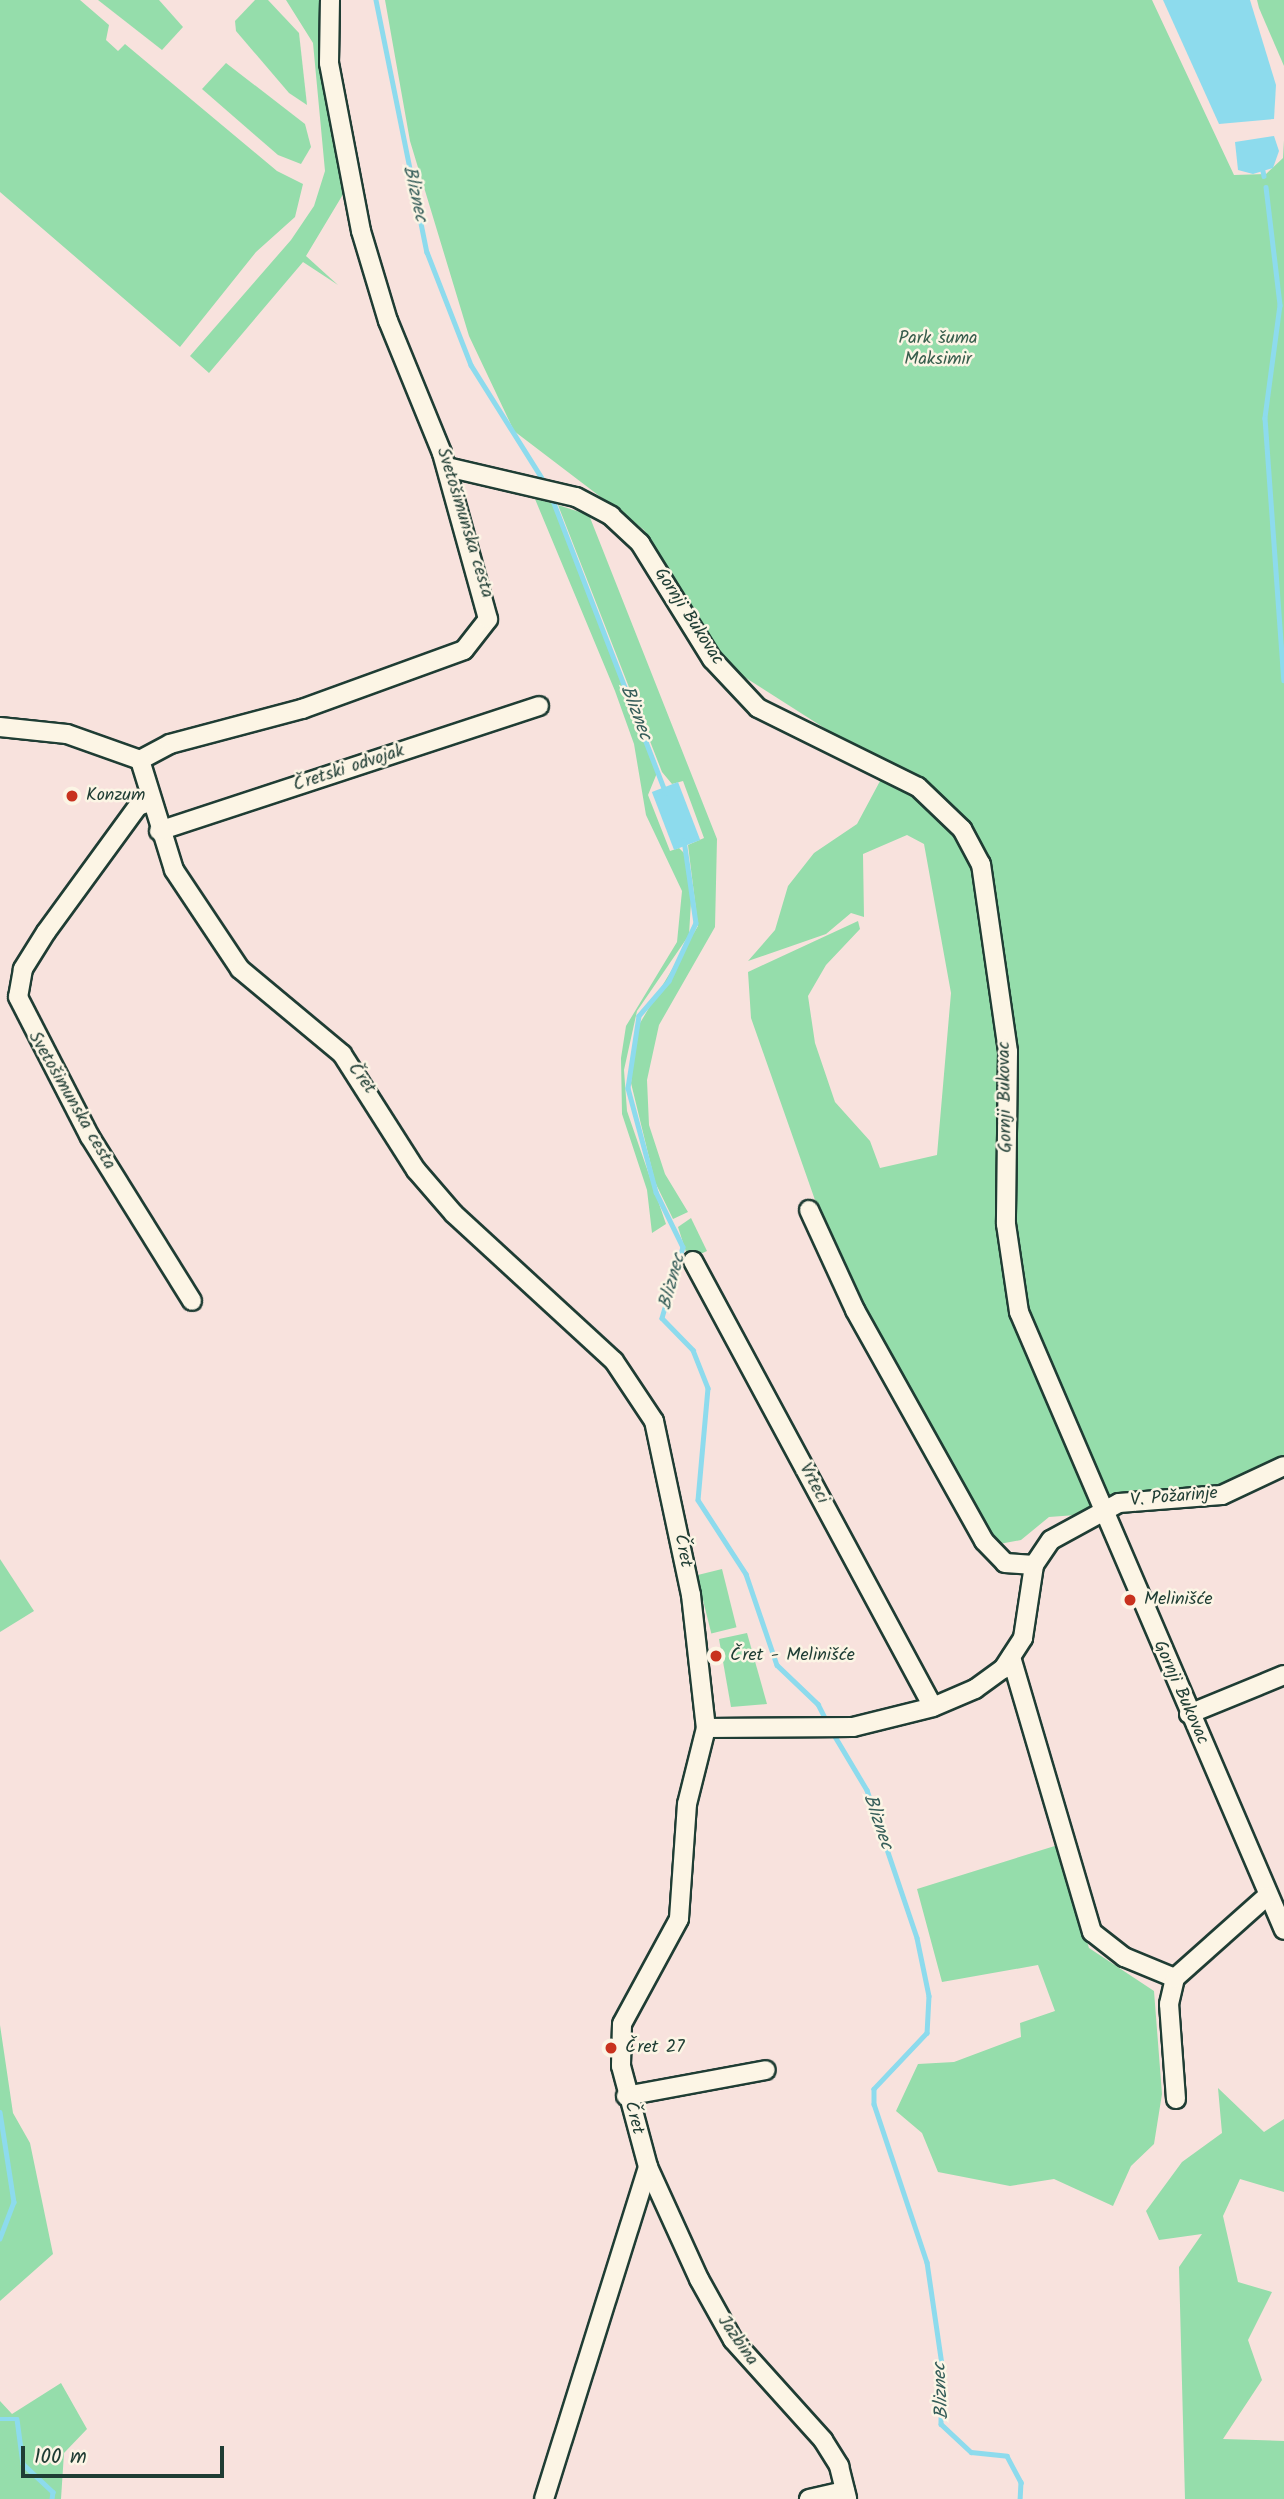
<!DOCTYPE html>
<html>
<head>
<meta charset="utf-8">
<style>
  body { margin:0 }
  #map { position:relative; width:1284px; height:2499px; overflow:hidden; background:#f8e2dd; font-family:Kalam,sans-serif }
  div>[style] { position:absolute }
  .green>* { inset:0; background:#95ddab; transform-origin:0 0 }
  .water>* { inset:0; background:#8ddbed; transform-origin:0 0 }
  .stream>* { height:4.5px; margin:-2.25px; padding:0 2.25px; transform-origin:2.25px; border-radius:2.25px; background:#8ddbed }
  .roads { filter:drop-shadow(2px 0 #1f3d34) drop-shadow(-2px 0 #1f3d34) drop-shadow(0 2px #1f3d34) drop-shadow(0 -2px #1f3d34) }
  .minor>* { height:18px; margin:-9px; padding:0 9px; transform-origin:9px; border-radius:9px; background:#fcf5e5 }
  .dots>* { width:19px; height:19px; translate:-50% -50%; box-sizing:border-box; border:4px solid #fcf5e5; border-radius:50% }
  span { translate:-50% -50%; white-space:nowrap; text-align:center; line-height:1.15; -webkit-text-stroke:5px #fcf5e5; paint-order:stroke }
  .park-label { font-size:18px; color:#375d4c }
  .street-label { font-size:18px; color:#1f3d34 }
  .poi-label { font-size:18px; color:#1f3d34 }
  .left { translate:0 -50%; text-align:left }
  .water-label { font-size:19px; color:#355d59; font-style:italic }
  .scale { position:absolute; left:21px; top:2446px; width:203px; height:32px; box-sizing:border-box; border:4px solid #1f3d34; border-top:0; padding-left:9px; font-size:21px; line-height:24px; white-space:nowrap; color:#1f3d34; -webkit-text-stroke:5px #fcf5e5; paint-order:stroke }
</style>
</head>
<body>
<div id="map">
  <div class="green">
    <i style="clip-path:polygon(0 0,80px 0,109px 25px,106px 40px,118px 51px,125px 44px,277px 171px,303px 184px,295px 217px,256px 252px,180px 347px,0 192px)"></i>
    <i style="clip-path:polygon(98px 0,159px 0,183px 27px,162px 50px)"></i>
    <i style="clip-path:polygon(255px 0,268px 0,299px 33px,307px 105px,289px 93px,236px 31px,235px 21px)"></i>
    <i style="clip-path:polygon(286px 0,327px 0,345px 191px,306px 256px,338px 285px,303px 262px,209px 373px,190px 356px,291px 240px,314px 206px,325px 171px,313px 43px)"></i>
    <i style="clip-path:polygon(385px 0,1152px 0,1234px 175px,1266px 174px,1283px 158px,1284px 140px,1284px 1457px,1258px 1475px,1198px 1494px,1110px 1496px,1076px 1515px,1049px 1517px,1021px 1540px,994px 1545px,841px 1274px,751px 1018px,748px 972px,858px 921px,860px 929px,826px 965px,808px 996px,815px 1043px,835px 1102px,870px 1141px,880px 1168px,937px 1155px,951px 993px,924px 844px,907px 835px,863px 854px,864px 917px,851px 913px,826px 934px,748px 961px,775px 930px,788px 886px,814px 853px,857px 824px,887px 768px,716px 659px,644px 530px,514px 431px,469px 336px,410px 141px)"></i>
    <i style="clip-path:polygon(1257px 0,1284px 0,1284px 66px,1259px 8px)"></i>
    <i style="clip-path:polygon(226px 63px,305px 124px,311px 147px,301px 164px,278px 155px,202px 89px)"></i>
    <i style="clip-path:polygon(535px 499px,552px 503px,657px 773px,648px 795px,670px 851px,679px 848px,687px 856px,692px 885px,689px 935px,637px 1011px,624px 1070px,627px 1111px,666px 1224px,652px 1233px,647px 1190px,622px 1114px,621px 1058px,626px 1026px,677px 942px,682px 891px,646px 815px,634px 744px,615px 691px)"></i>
    <i style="clip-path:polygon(558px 505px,589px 515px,717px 839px,715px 927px,659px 1025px,647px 1080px,649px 1125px,665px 1174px,688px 1212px,673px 1219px,655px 1182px,631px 1083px,637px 1028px,698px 926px,688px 845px,704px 838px,683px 781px,672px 784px,662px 772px)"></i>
    <i style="clip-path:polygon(691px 1218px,707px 1251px,696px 1256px,687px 1255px,678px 1227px)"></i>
    <i style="clip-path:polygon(0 1559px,34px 1611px,0 1632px)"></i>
    <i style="left:722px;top:1569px;width:60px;height:26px;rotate:76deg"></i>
    <i style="clip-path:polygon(747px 1633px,767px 1704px,731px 1707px,719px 1639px)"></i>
    <i style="clip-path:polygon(1058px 1845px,1089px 1948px,1154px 1991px,1162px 2094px,1154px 2144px,1131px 2166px,1113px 2206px,1054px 2179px,1010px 2186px,938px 2172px,922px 2133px,896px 2111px,918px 2064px,954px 2062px,1021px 2037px,1020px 2023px,1055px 2011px,1038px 1965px,942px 1982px,917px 1889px)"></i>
    <i style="clip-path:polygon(0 2025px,13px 2113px,30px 2143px,53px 2254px,0 2301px)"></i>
    <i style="clip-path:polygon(1218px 2088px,1264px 2132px,1284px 2119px,1284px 2192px,1240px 2179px,1223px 2216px,1238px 2282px,1272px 2292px,1248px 2340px,1262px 2380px,1223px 2439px,1284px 2441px,1284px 2499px,1185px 2499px,1179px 2267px,1202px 2234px,1159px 2240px,1146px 2211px,1182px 2162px,1222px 2133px)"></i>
    <i style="clip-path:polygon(61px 2383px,87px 2429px,64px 2453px,61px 2499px,0 2499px,0 2401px,12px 2414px)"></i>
  </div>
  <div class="water">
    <i style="clip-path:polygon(1163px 0,1250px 0,1276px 85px,1274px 119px,1219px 124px)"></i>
    <i style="clip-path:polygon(1274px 136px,1279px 151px,1273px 168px,1253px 174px,1238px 170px,1235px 142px)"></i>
    <i style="left:678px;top:782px;width:62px;height:28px;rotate:69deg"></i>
  </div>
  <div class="stream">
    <i style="left:376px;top:0;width:257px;rotate:78.6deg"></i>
    <i style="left:427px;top:252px;width:121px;rotate:68.7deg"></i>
    <i style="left:471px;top:365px;width:143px;rotate:57.9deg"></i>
    <i style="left:1263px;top:171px;width:5px;rotate:79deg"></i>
    <i style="left:1266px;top:187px;width:119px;rotate:83.2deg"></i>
    <i style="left:1280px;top:305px;width:114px;rotate:97.6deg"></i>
    <i style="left:1265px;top:418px;width:263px;rotate:85.9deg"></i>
    <i style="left:552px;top:498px;width:316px;rotate:68.9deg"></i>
    <i style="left:684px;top:840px;width:84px;rotate:81.8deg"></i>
    <i style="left:696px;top:923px;width:64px;rotate:115deg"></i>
    <i style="left:669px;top:981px;width:46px;rotate:130.6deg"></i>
    <i style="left:639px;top:1016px;width:73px;rotate:98.7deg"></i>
    <i style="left:628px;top:1088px;width:108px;rotate:74.9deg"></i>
    <i style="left:656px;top:1192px;width:61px;rotate:63.9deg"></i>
    <i style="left:683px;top:1247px;width:74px;rotate:106.5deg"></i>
    <i style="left:662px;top:1318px;width:45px;rotate:45.9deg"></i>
    <i style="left:693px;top:1350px;width:41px;rotate:68.5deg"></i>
    <i style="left:708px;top:1388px;width:112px;rotate:95.1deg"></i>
    <i style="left:698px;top:1500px;width:88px;rotate:57deg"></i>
    <i style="left:746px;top:1574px;width:96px;rotate:71.2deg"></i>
    <i style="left:777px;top:1665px;width:57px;rotate:43.6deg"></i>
    <i style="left:818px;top:1704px;width:20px;rotate:63deg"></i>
    <i style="left:833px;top:1733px;width:66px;rotate:59.2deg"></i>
    <i style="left:867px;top:1790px;width:156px;rotate:71.3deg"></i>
    <i style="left:917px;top:1938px;width:59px;rotate:78.3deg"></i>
    <i style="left:929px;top:1996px;width:37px;rotate:93deg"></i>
    <i style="left:927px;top:2033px;width:77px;rotate:133.4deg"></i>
    <i style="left:874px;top:2089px;width:15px;rotate:90deg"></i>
    <i style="left:874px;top:2104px;width:167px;rotate:71.5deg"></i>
    <i style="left:927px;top:2262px;width:104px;rotate:81.7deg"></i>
    <i style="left:942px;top:2365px;width:59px;rotate:91deg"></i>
    <i style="left:941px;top:2424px;width:41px;rotate:43deg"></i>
    <i style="left:971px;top:2452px;width:36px;rotate:6deg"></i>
    <i style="left:1007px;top:2456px;width:30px;rotate:62deg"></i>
    <i style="left:1021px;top:2482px;width:17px;rotate:93deg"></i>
    <i style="left:0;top:2112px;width:91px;rotate:81.2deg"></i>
    <i style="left:14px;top:2202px;width:39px;rotate:111deg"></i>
    <i style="left:0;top:2419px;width:17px"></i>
    <i style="left:17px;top:2419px;width:45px;rotate:82.4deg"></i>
    <i style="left:23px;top:2464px;width:41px;rotate:43deg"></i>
    <i style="left:53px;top:2492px;width:7px;rotate:98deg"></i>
  </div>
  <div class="roads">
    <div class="minor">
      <i style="left:447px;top:467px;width:132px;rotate:13.1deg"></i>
      <i style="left:576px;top:497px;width:40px;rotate:28deg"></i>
      <i style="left:611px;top:516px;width:40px;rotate:43deg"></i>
      <i style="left:640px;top:543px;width:137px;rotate:58.2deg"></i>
      <i style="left:712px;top:659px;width:67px;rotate:46.8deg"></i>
      <i style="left:758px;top:708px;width:178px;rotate:26.3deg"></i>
      <i style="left:918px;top:787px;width:61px;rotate:43.7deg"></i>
      <i style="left:962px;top:829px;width:40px;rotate:62deg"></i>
      <i style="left:981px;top:864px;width:190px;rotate:81.8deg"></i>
      <i style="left:1008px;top:1052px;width:172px;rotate:90.7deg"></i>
      <i style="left:1006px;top:1224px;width:89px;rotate:81.6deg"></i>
      <i style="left:1019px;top:1312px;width:672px;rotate:66.79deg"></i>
      <i style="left:0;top:727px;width:67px;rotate:6deg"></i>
      <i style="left:67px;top:734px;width:77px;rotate:19.6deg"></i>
      <i style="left:140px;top:760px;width:115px;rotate:72.8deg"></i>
      <i style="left:174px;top:870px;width:119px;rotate:56.3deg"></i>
      <i style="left:240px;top:969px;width:133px;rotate:39.8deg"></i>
      <i style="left:342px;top:1054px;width:138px;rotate:57.5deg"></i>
      <i style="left:416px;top:1170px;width:58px;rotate:49.2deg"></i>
      <i style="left:454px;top:1214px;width:217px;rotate:42.6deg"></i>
      <i style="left:614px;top:1361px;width:72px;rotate:56.3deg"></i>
      <i style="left:654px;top:1421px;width:178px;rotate:78deg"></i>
      <i style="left:691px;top:1595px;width:134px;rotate:83.6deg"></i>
      <i style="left:706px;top:1728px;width:78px;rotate:104deg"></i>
      <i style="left:687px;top:1804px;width:115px;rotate:94deg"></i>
      <i style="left:679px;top:1919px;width:119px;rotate:118.5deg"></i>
      <i style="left:622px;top:2024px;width:42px;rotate:91.4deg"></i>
      <i style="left:621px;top:2066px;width:105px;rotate:75deg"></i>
      <i style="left:648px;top:2167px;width:123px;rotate:65.5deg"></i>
      <i style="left:699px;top:2279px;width:70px;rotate:60.9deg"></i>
      <i style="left:733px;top:2340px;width:135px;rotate:48deg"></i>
      <i style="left:823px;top:2440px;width:31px;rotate:58deg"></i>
      <i style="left:839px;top:2466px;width:34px;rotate:76deg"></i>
      <i style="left:140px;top:760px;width:34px;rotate:-28deg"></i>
      <i style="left:170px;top:744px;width:137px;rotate:-14.9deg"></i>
      <i style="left:302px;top:709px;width:172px;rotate:-20deg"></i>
      <i style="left:464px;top:650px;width:39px;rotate:-52deg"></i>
      <i style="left:488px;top:619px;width:172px;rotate:-105.5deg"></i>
      <i style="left:442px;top:453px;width:143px;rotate:-112.2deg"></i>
      <i style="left:388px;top:321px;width:94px;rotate:-106.7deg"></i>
      <i style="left:361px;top:231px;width:171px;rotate:-100.8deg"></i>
      <i style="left:329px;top:63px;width:63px;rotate:-89.1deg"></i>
      <i style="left:152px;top:801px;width:15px;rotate:160deg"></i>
      <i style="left:138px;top:806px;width:156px;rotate:126.1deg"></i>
      <i style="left:46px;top:932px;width:44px;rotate:121.9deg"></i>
      <i style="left:23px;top:969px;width:28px;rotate:100deg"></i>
      <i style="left:18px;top:997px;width:157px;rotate:62.8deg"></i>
      <i style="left:90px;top:1137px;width:193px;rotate:58.1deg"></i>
      <i style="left:159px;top:831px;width:400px;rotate:-18.2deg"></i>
      <i style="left:809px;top:1210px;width:110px;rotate:65.3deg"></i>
      <i style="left:855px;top:1310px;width:265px;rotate:60.8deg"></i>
      <i style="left:984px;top:1541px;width:30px;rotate:46deg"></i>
      <i style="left:1005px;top:1563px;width:29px;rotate:4deg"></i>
      <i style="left:693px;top:1261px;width:506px;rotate:61.71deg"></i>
      <i style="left:1011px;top:1657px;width:287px;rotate:73.6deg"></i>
      <i style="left:1092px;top:1932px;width:41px;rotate:38deg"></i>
      <i style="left:1124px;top:1957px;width:55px;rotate:22.4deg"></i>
      <i style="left:1189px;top:1714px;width:103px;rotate:-22.3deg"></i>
      <i style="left:706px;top:1728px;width:147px;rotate:-0.4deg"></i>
      <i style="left:853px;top:1727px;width:82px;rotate:-14deg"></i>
      <i style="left:933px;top:1707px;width:46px;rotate:-23.2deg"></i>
      <i style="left:975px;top:1689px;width:34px;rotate:-36deg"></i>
      <i style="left:1003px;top:1669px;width:37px;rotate:-57deg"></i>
      <i style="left:1023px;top:1638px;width:74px;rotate:-81.4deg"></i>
      <i style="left:1034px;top:1565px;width:30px;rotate:-56deg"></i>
      <i style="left:1051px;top:1540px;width:77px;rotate:-28.6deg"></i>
      <i style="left:1119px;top:1503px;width:103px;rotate:-4.4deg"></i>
      <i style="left:1222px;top:1495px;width:68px;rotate:-25.1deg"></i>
      <i style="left:626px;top:2096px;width:142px;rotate:-10.5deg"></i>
      <i style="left:1176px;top:2099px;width:95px;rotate:-94.2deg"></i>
      <i style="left:1169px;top:2004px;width:27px;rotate:-77deg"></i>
      <i style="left:1175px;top:1978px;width:122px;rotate:-41.7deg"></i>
      <i style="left:544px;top:2499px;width:348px;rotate:-72.6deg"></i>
      <i style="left:809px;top:2499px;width:37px;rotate:-13deg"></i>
    </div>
  </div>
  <div class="dots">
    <i style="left:72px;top:796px;background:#c8321e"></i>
    <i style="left:1130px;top:1600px;background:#c8321e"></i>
    <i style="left:716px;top:1656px;background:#c8321e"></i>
    <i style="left:611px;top:2048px;background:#c8321e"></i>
  </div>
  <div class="park-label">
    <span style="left:938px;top:350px">Park šuma<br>Maksimir</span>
  </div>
  <div class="street-label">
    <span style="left:464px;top:523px;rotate:73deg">Svetošimunska cesta</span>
    <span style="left:688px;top:617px;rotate:57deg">Gornji Bukovac</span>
    <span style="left:349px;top:769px;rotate:-18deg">Čretski odvojak</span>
    <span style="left:361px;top:1079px;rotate:53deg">Čret</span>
    <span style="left:1006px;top:1097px;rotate:-91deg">Gornji Bukovac</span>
    <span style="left:71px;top:1101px;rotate:60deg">Svetošimunska cesta</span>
    <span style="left:813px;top:1484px;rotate:62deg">Vrteci</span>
    <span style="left:1174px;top:1498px;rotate:-5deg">V. Požarinje</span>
    <span style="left:682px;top:1551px;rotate:79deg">Čret</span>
    <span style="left:1180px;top:1693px;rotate:66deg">Gornji Bukovac</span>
    <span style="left:633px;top:2118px;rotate:75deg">Čret</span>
    <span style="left:737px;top:2341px;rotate:55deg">Jazbina</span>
  </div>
  <div class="poi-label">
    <span class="left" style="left:86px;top:796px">Konzum</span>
    <span class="left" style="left:1144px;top:1600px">Melinišće</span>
    <span class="left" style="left:730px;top:1656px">Čret - Melinišće</span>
    <span class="left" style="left:625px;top:2048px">Čret 27</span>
  </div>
  <div class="water-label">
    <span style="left:414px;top:194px;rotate:77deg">Bliznec</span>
    <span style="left:635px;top:713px;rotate:69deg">Bliznec</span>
    <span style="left:673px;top:1282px;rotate:-75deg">Bliznec</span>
    <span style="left:877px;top:1822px;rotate:71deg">Bliznec</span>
    <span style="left:942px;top:2391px;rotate:-93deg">Bliznec</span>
  </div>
  <div class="scale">100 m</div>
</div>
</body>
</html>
